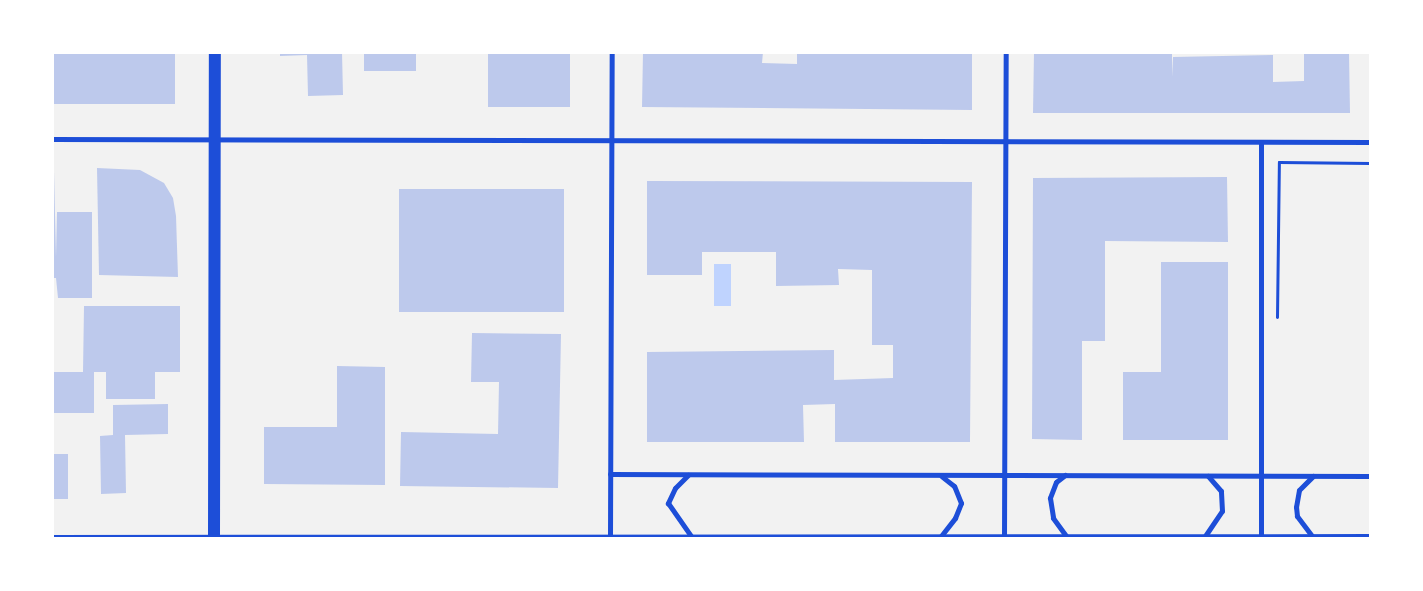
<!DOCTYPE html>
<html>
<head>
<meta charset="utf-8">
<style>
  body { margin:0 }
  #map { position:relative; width:1423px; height:591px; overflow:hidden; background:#f2f2f2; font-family:Overpass,sans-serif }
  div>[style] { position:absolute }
  .water>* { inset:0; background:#bfd3fe; transform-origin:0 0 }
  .building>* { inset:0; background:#bdc9ec; transform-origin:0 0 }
  .path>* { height:3px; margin:-1.5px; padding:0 1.5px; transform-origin:1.5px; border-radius:1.5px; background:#1d4ed8 }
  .minor>* { height:5px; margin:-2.5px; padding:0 2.5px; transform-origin:2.5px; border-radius:2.5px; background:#1d4ed8 }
  .primary>* { height:12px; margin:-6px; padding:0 6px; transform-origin:6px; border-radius:6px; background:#1d4ed8 }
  span { translate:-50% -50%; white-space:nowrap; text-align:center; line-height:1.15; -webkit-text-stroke:5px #fff; paint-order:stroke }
  .frame { position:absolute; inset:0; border:54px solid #fff; pointer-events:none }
</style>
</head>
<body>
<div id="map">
  <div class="water">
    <i style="left:714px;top:264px;width:17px;height:42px"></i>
  </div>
  <div class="building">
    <i style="left:52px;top:52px;width:123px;height:52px"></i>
    <i style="clip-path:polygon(280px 52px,342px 52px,343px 95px,308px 96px,307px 55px,280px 56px)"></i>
    <i style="left:364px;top:52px;width:52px;height:19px"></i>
    <i style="left:488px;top:52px;width:82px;height:55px"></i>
    <i style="clip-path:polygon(643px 52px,763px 52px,762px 63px,797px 64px,797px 52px,972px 52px,972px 110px,642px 107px)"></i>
    <i style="clip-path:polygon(1034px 52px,1172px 52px,1172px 77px,1173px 57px,1273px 55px,1273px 82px,1304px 81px,1304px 52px,1349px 52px,1350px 113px,1033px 113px)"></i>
    <i style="clip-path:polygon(97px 168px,140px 170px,164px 183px,173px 198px,176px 216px,178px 277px,99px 275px)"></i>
    <i style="clip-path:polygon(54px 171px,56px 257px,57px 212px,92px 212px,92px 298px,58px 298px,56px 278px,52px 278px)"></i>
    <i style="clip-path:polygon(1227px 177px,1228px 242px,1105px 241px,1105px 341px,1082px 341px,1082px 440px,1032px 439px,1033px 178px)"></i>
    <i style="clip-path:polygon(647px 181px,972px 182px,970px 442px,835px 442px,835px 404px,803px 405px,804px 442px,647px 442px,647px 352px,834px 350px,834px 380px,893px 378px,893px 345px,872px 345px,872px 270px,838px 269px,839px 285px,776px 286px,776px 252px,702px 252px,702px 275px,647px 275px)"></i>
    <i style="left:564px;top:189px;width:123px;height:165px;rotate:90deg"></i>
    <i style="clip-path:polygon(1161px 262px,1228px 262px,1228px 440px,1123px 440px,1123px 372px,1161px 372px)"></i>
    <i style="clip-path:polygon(84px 306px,180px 306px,180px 372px,155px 372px,155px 399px,106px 399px,106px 372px,94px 372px,94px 413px,52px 413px,52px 372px,83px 372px)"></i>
    <i style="clip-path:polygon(472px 333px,561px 334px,558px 488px,400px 486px,401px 432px,498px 434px,499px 382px,471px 382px)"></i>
    <i style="clip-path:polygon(337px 366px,385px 367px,385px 485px,264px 484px,264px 427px,337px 427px)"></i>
    <i style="clip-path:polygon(168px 404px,168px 434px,125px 435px,126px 493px,101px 494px,100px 436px,113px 435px,113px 405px)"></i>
    <i style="left:52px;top:454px;width:16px;height:45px"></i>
  </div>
  <div class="path">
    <i style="left:1277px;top:317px;width:155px;rotate:-89.3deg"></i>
    <i style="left:1279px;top:162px;width:91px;rotate:0.6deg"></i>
  </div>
  <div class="minor">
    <i style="left:52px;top:139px;width:1318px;rotate:0.13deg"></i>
    <i style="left:1261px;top:142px;width:396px;rotate:90deg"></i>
    <i style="left:610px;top:474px;width:760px;rotate:0.15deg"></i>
    <i style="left:688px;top:475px;width:18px;rotate:135deg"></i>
    <i style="left:675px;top:488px;width:17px;rotate:115deg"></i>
    <i style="left:668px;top:503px;width:40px;rotate:55.1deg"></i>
    <i style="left:1065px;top:475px;width:11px;rotate:142deg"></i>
    <i style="left:1056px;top:482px;width:17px;rotate:111deg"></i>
    <i style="left:1050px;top:498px;width:20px;rotate:81deg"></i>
    <i style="left:1053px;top:518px;width:22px;rotate:54deg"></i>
    <i style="left:941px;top:536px;width:23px;rotate:-52deg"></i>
    <i style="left:955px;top:518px;width:16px;rotate:-68deg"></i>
    <i style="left:961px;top:503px;width:18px;rotate:-112deg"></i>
    <i style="left:954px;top:486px;width:16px;rotate:-142deg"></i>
    <i style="left:1205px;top:536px;width:30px;rotate:-56deg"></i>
    <i style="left:1222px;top:511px;width:20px;rotate:-93deg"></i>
    <i style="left:1221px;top:491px;width:20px;rotate:-131deg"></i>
    <i style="left:1312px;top:536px;width:25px;rotate:-127deg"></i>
    <i style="left:1297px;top:516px;width:9px;rotate:-96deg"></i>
    <i style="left:1296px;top:507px;width:17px;rotate:-80deg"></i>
    <i style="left:1299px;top:490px;width:20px;rotate:-45deg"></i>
    <i style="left:52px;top:537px;width:1318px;rotate:-0.04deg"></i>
    <i style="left:610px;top:537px;width:485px;rotate:-89.8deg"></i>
    <i style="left:1004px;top:538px;width:486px;rotate:-89.8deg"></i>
  </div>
  <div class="primary">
    <i style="left:214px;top:538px;width:486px;rotate:-89.9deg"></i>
  </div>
  <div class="frame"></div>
</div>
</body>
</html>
